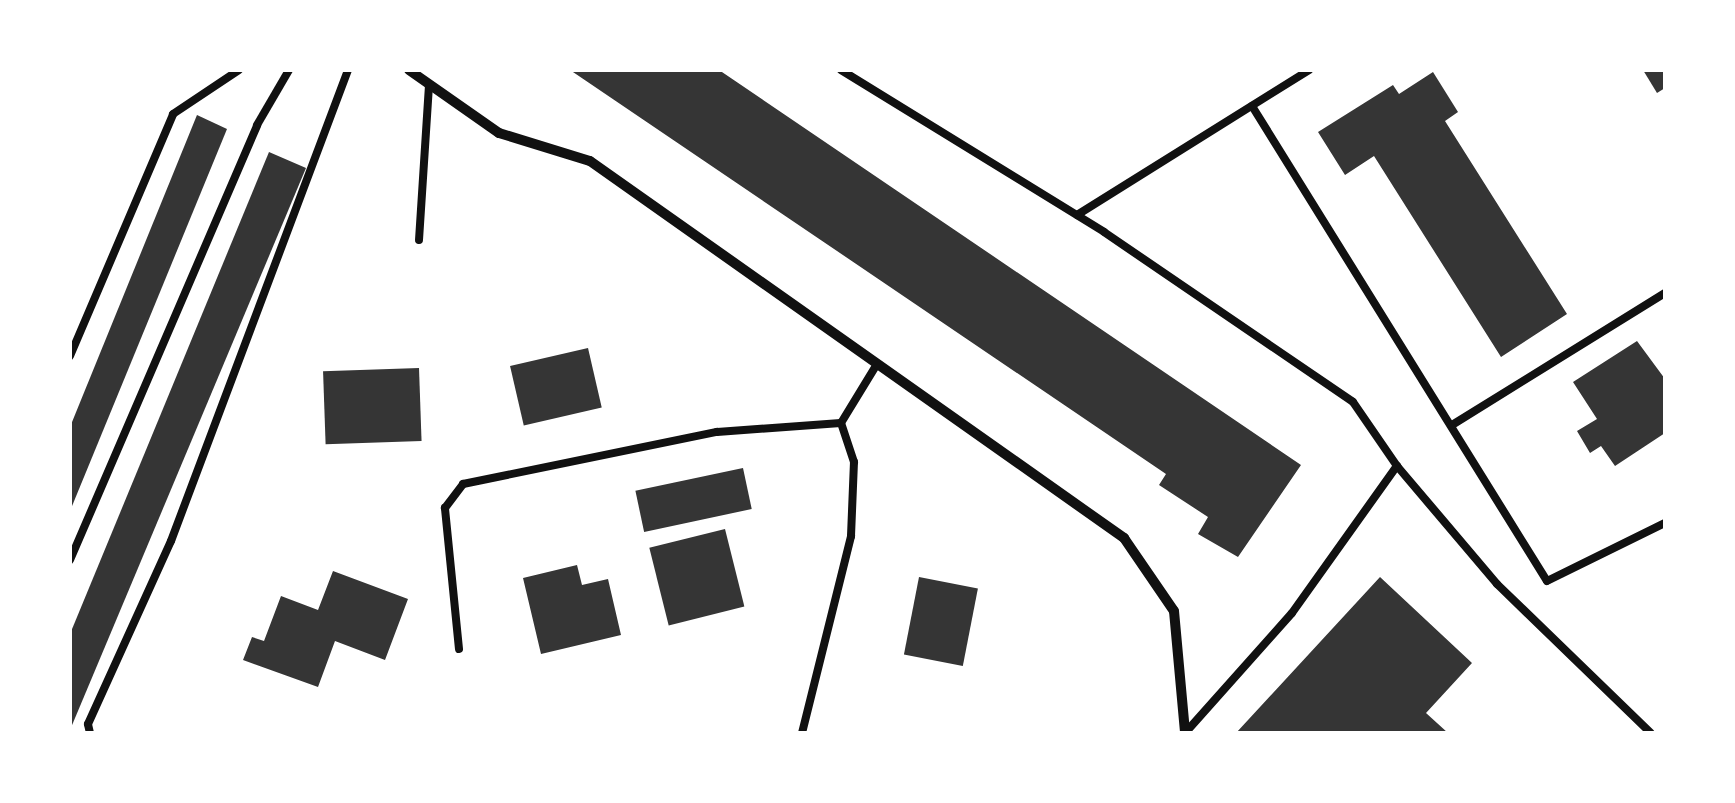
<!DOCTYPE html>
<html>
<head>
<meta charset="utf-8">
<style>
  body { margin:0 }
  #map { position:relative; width:1735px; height:803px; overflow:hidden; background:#fff; font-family:"Sofia Sans Condensed",sans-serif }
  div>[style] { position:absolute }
  .building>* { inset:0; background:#353535; transform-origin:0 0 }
  .service>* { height:8px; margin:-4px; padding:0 4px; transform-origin:4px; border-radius:4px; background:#111 }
  .minor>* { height:10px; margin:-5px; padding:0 5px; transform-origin:5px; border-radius:5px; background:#111 }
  span { translate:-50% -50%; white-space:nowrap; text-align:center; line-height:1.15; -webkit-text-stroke:10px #fff; paint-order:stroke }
  .frame { position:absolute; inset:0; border:72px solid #fff; pointer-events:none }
</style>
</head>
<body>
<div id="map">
  <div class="building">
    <i style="clip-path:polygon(570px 70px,719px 70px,1301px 465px,1238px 557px,1198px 534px,1208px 517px,1159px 485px,1166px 474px)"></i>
    <i style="clip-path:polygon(1643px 70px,1665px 70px,1665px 88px,1657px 93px)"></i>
    <i style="clip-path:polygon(1433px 72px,1458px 112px,1445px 121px,1567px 314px,1501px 357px,1374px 156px,1345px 175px,1318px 132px,1393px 85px,1399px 94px)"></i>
    <i style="clip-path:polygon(197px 115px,227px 129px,70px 511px,70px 427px)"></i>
    <i style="clip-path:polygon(269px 152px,306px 168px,70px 730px,70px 634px)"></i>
    <i style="clip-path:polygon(1637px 341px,1665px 379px,1665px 433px,1615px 466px,1601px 446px,1590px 453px,1577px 431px,1597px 419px,1573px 382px)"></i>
    <i style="left:588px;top:348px;width:61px;height:80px;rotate:77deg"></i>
    <i style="left:419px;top:368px;width:73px;height:96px;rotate:88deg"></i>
    <i style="left:743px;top:468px;width:42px;height:110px;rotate:78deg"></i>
    <i style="left:725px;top:529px;width:80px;height:78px;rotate:76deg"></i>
    <i style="clip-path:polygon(577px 565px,582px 585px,608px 579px,621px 635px,541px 654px,523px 578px)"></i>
    <i style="clip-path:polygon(333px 571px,408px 599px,385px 660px,335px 641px,318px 687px,243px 660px,252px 637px,264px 641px,281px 596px,318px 610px)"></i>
    <i style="left:919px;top:577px;width:60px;height:79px;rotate:11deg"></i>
    <i style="clip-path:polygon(1380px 577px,1472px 663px,1426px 713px,1448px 733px,1236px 733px)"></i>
  </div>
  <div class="service">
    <i style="left:841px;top:70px;width:309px;rotate:31.6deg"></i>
    <i style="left:1104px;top:232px;width:301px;rotate:34.3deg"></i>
    <i style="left:1353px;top:402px;width:78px;rotate:55.5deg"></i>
    <i style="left:1397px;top:466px;width:155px;rotate:49.7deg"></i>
    <i style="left:1497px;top:584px;width:214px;rotate:44.1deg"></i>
    <i style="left:1252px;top:106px;width:559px;rotate:58.16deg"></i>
    <i style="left:1547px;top:581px;width:131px;rotate:-26.2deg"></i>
    <i style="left:1077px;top:215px;width:274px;rotate:-32deg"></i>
    <i style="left:419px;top:240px;width:155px;rotate:-86.3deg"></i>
    <i style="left:70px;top:356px;width:263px;rotate:-66.9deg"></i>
    <i style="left:173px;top:114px;width:79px;rotate:-33.7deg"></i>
    <i style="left:1452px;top:425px;width:251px;rotate:-31.8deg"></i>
    <i style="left:70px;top:560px;width:473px;rotate:-66.7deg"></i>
    <i style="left:257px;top:125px;width:64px;rotate:-59.8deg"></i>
    <i style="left:459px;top:649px;width:142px;rotate:-95.7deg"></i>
    <i style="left:445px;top:508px;width:30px;rotate:-53deg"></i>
    <i style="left:463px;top:484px;width:259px;rotate:-11.6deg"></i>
    <i style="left:717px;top:432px;width:124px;rotate:-4.2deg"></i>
    <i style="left:1186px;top:732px;width:159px;rotate:-48.3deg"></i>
    <i style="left:1292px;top:613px;width:181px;rotate:-54.5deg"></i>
    <i style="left:90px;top:733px;width:9px;rotate:-103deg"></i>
    <i style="left:88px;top:724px;width:201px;rotate:-65.6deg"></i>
    <i style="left:171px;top:541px;width:503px;rotate:-69.4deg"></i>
    <i style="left:802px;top:733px;width:203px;rotate:-76deg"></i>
    <i style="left:851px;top:536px;width:74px;rotate:-87.7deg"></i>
    <i style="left:854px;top:462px;width:41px;rotate:-108.4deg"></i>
    <i style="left:841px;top:423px;width:69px;rotate:-58.6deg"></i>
  </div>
  <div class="minor">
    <i style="left:409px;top:70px;width:110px;rotate:35deg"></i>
    <i style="left:499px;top:133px;width:95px;rotate:17.1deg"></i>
    <i style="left:590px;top:161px;width:654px;rotate:35.22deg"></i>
    <i style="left:1124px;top:538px;width:88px;rotate:55.6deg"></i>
    <i style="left:1174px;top:611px;width:122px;rotate:84.8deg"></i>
  </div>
  <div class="frame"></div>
</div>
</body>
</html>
